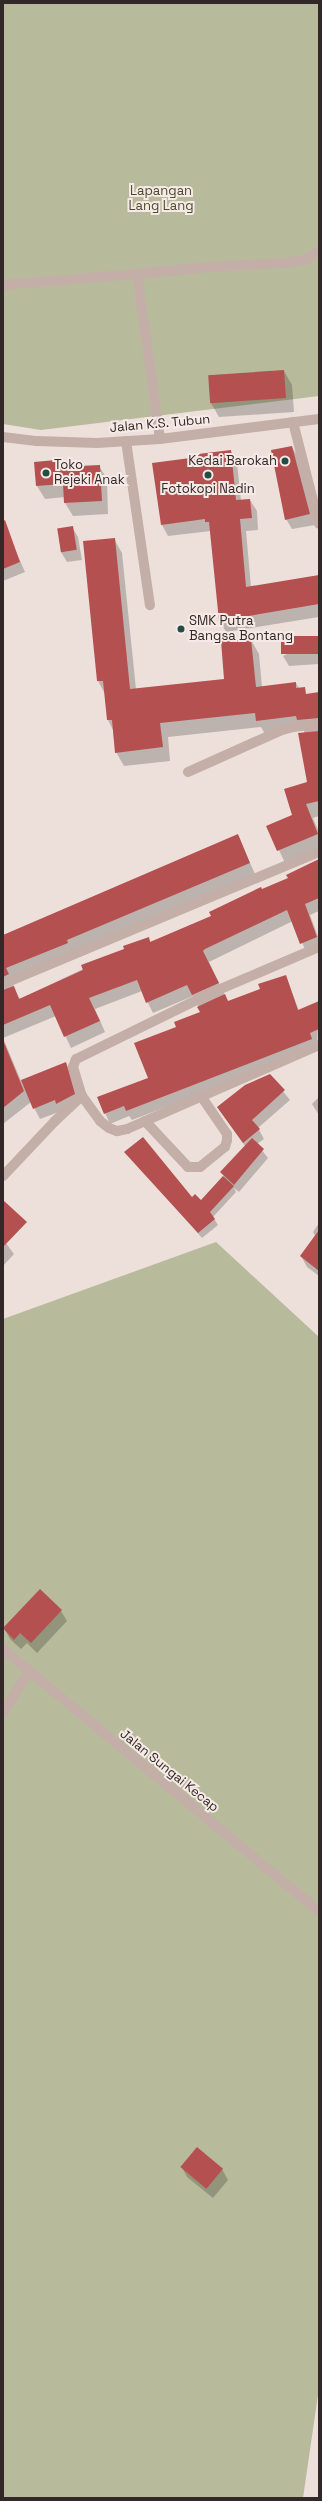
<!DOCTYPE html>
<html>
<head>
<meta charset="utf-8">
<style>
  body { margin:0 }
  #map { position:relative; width:322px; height:2501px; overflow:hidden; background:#ede0da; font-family:"Space Grotesk",sans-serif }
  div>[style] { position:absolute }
  .green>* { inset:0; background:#b8ba9c }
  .shadow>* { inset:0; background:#0003 }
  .building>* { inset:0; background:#b55050; transform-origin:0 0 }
  .minor>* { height:10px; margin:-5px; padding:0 5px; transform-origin:5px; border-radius:5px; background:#c4aea8 }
  .dots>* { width:11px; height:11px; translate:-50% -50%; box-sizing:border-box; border:2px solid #f6eae6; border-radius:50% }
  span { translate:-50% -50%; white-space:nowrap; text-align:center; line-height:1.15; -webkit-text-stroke:4px #f6eae6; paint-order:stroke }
  .park-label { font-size:13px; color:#494c2e }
  .street-label { font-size:13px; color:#322827 }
  .poi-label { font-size:13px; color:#322827 }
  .right { translate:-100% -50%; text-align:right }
  .left { translate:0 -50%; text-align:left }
  .frame { position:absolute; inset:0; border:4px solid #322827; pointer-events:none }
</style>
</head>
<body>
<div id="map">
  <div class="green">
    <i style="clip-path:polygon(3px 3px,319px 3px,319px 396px,41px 430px,3px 424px)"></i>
    <i style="clip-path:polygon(216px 1242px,319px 1337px,319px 2388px,303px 2498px,3px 2498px,3px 1319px)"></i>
  </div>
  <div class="shadow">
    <i style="clip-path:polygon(284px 371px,292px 385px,294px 412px,219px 417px,211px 403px,209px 376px)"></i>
    <i style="clip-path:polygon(292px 447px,298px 457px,315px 525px,292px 529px,286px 519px)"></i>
    <i style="clip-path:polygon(231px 451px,237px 463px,241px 501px,250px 500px,257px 511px,258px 530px,246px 531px,251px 587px,319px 576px,319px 617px,226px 632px,220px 621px,211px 531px,168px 536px,162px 525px,199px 458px)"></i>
    <i style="clip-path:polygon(56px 461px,59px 468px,99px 466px,107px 479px,108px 514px,73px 516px,65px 503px,65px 497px,45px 499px,37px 486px)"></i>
    <i style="clip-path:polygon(72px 527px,78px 537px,82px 560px,67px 562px,61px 552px,58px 529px)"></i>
    <i style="clip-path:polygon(10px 538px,25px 572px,3px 581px,3px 541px)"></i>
    <i style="clip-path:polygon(114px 539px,122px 553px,136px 689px,225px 680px,251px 640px,259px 654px,262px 687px,296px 683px,304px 697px,319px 708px,319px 816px,313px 818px,319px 832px,319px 851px,286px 865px,268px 827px,293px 816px,308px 783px,304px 730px,265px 734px,261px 727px,168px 737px,170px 761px,124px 766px,116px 752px,113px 730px,108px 720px,105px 694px,98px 681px,84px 542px)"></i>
    <i style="clip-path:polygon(319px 637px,319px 664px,289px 666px,283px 656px)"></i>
    <i style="clip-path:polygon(238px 836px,255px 874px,72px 951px,12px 980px,14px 985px,13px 986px,20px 999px,148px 938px,151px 942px,212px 916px,262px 890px,289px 878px,319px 860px,319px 911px,310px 915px,319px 939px,319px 949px,307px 954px,293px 921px,209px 962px,228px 1002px,261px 989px,286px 976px,299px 1011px,319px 1004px,317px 1049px,132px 1120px,129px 1116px,110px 1124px,98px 1097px,149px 1078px,177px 1027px,201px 1013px,193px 996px,153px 1013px,142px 991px,95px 1009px,105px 1032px,71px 1048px,56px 1016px,3px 1038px,21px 1081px,66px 1063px,71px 1073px,80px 1104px,40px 1119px,31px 1102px,3px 1124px,3px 936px)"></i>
    <i style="clip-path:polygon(270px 1075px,290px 1100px,258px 1128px,264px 1139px,257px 1144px,268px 1158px,239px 1192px,234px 1188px,236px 1192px,213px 1217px,218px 1225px,202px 1238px,126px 1152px,191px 1198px,201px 1202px,224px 1177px,222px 1172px,245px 1146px,218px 1108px)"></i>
    <i style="clip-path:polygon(319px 1097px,319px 1115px,312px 1104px)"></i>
    <i style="clip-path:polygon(319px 1223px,319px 1276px,307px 1267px,301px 1256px,315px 1236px,313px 1232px)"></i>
    <i style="clip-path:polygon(3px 1239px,14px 1254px,3px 1266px)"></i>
    <i style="clip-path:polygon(61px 1611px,67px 1621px,37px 1653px,27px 1643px,21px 1649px,10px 1639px,4px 1628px)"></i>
    <i style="clip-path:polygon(182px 2167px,222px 2169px,228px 2180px,213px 2198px,187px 2177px)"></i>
  </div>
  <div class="building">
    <i style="left:284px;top:370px;width:28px;height:76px;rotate:86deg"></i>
    <i style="clip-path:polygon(292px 446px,310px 514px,285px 520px,271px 450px)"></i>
    <i style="clip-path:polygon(231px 450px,236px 500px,250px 499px,252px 518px,240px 519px,246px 587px,319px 575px,319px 604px,219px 621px,209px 522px,205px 522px,205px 519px,161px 525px,152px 463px,198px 457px,198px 454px)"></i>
    <i style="clip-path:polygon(56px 460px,57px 467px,100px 465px,102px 501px,64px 503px,63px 484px,36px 486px,34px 462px)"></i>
    <i style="clip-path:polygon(5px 520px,20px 562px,3px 569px,3px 521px)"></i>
    <i style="left:73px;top:526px;width:24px;height:16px;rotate:81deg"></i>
    <i style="clip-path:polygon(115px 538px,130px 689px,224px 679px,221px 641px,251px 639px,256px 687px,296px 682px,296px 688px,305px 687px,306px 694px,319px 692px,319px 718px,297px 720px,296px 716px,256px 721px,255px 713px,160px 723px,163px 747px,115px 753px,112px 720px,107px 720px,103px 681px,97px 681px,83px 541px)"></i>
    <i style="left:319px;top:636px;width:18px;height:38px;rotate:90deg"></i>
    <i style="clip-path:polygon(319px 731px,319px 801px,306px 804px,318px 834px,277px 851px,266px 826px,292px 815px,284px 789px,307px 782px,298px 733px)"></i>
    <i style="clip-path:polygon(238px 834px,250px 863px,67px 940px,68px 943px,6px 968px,9px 974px,3px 977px,3px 935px)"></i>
    <i style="clip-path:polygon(319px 859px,319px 898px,305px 904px,317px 937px,300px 944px,287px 910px,205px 949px,203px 951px,219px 983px,192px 995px,187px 985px,146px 1003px,137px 980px,89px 998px,100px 1021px,64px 1037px,50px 1005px,3px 1025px,3px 990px,14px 986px,19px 999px,83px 970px,81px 965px,124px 949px,123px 946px,149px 937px,150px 942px,211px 916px,209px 912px,261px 887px,262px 889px,288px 878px,286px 875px)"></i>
    <i style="clip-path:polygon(286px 975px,298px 1010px,319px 1001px,319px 1029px,310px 1033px,312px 1039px,126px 1111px,124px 1106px,104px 1114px,97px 1097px,148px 1078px,134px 1043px,176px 1027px,174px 1022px,200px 1012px,197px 1007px,214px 999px,225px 994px,228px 1001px,260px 989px,258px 984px)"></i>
    <i style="clip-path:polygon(3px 1040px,24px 1091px,3px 1108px)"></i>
    <i style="clip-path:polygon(66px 1062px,75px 1094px,56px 1104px,55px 1100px,33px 1109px,21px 1080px)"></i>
    <i style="clip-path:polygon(270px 1074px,285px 1090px,252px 1120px,260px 1129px,243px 1143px,217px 1107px,245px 1085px)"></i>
    <i style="clip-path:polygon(143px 1137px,192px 1197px,195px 1194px,201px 1200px,223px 1176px,234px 1186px,210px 1212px,215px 1219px,198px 1233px,124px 1152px)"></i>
    <i style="clip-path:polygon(252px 1138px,264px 1149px,234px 1185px,220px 1172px)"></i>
    <i style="clip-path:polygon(3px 1200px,27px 1222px,3px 1247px)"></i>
    <i style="clip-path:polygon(319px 1230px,319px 1271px,300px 1256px)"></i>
    <i style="clip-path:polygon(40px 1589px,62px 1610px,31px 1643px,20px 1633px,14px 1640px,3px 1628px)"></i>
    <i style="left:197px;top:2147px;width:34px;height:26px;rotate:40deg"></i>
  </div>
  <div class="minor">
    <i style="left:3px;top:285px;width:134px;rotate:-4.7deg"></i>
    <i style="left:293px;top:422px;width:105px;rotate:75.7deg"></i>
    <i style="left:3px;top:437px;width:34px;rotate:7deg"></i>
    <i style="left:37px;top:441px;width:60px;rotate:1.9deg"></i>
    <i style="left:97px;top:443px;width:63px;rotate:-3.6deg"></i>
    <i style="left:160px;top:439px;width:160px;rotate:-7.2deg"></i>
    <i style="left:160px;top:439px;width:167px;rotate:-97.9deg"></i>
    <i style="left:137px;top:274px;width:73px;rotate:-5.5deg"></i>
    <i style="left:210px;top:267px;width:74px;rotate:-3.1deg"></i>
    <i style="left:284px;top:263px;width:21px;rotate:-8deg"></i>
    <i style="left:305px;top:260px;width:17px;rotate:-33deg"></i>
    <i style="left:126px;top:441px;width:166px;rotate:81.7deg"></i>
    <i style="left:188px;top:772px;width:103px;rotate:-24.1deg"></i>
    <i style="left:282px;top:730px;width:11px;rotate:-15deg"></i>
    <i style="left:293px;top:727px;width:26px;rotate:-7deg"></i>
    <i style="left:319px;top:947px;width:117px;rotate:156.9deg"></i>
    <i style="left:211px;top:993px;width:150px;rotate:153.9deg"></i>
    <i style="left:76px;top:1059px;width:9px;rotate:111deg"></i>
    <i style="left:73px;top:1067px;width:30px;rotate:73deg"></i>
    <i style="left:82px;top:1096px;width:31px;rotate:54deg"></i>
    <i style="left:100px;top:1121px;width:11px;rotate:38deg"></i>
    <i style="left:109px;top:1128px;width:9px;rotate:21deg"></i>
    <i style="left:117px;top:1131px;width:10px;rotate:-11deg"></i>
    <i style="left:127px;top:1129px;width:210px;rotate:-23.6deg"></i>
    <i style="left:3px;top:984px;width:342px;rotate:-22.7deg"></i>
    <i style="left:145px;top:1121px;width:63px;rotate:46.9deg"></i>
    <i style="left:188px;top:1167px;width:12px"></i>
    <i style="left:200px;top:1167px;width:32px;rotate:-39deg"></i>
    <i style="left:225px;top:1147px;width:7px;rotate:-74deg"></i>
    <i style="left:227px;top:1140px;width:6px;rotate:-90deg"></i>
    <i style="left:227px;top:1134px;width:46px;rotate:-124.4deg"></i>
    <i style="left:3px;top:1176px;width:76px;rotate:-46.6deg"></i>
    <i style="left:55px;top:1121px;width:37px;rotate:-43deg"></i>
    <i style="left:3px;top:1649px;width:410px;rotate:39.7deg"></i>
    <i style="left:3px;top:1713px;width:49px;rotate:-58.2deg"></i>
  </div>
  <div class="dots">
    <i style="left:285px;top:461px;background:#224d45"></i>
    <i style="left:46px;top:473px;background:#224d45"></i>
    <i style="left:208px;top:475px;background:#224d45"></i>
    <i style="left:181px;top:629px;background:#224d45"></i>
  </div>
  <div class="park-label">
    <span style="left:161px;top:199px">Lapangan<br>Lang Lang</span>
  </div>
  <div class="street-label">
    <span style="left:160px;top:424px;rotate:-5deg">Jalan K.S. Tubun</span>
    <span style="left:169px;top:1771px;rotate:39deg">Jalan Sungai Kecap</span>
  </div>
  <div class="poi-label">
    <span class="right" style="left:277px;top:461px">Kedai Barokah</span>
    <span class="left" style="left:54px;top:473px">Toko<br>Rejeki Anak</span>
    <span style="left:208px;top:489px">Fotokopi Nadin</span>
    <span class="left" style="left:189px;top:629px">SMK Putra<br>Bangsa Bontang</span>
  </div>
  <div class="frame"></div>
</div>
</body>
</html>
